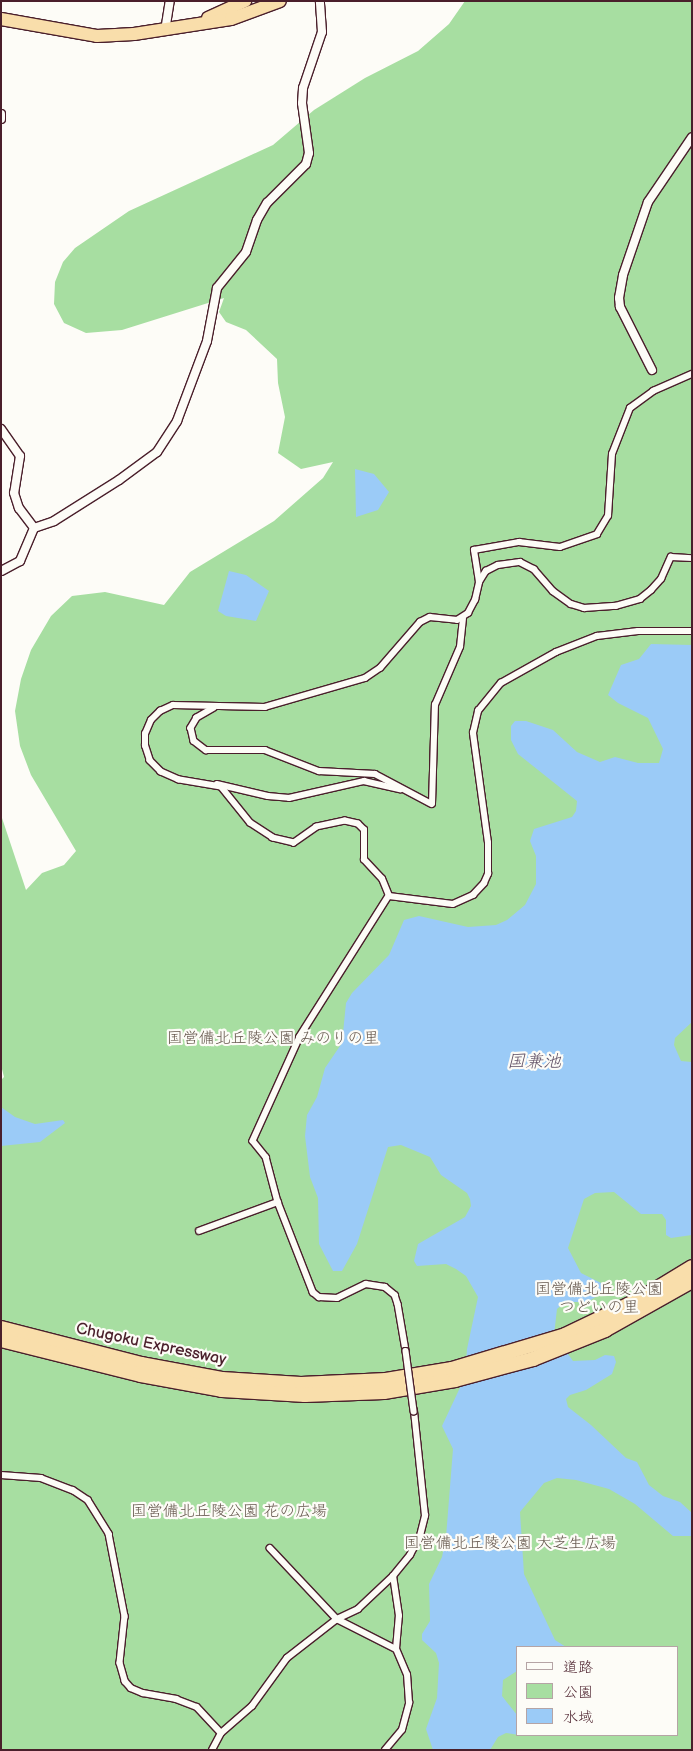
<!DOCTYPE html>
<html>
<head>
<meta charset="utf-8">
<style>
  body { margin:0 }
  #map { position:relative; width:693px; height:1751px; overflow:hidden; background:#fdfcf7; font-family:"Balsamiq Sans","Klee One",sans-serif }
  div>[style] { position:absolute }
  .green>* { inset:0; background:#a7dea1 }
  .water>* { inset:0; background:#9bcbf7 }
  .roads { filter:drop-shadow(1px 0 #4a1f2b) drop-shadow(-1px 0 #4a1f2b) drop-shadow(0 1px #4a1f2b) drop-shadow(0 -1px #4a1f2b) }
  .pedestrian>* { height:5.5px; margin:-2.75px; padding:0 2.75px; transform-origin:2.75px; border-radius:2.75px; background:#fdfcf7 }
  .minor>* { height:8px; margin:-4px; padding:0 4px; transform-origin:4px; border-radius:4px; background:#fdfcf7 }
  .trunk>* { height:12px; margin:-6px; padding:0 6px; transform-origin:6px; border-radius:6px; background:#f9deab }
  .motorway>* { height:14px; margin:-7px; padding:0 7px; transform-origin:7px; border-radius:7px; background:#f9deab }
  .bridges { filter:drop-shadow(1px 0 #4a1f2b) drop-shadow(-1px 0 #4a1f2b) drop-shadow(0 1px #4a1f2b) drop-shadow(0 -1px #4a1f2b) }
  .pedestrian-bridge>* { height:5.5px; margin:-2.75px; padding:0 2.75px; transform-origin:2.75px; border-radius:2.75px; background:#fdfcf7 }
  span { translate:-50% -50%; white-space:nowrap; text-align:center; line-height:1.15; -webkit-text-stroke:4.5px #fdfcf7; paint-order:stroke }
  .park-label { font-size:16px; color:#66584e }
  .street-label { font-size:16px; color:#4a1f2b }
  .water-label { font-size:18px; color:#625368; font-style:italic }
  .frame { position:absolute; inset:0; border:2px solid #4a1f2b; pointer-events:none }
  .legend { position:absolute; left:516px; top:1646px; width:162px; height:90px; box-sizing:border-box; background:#fdfcf7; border:1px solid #b5a4a5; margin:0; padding:6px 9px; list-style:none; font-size:15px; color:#4a1f2b }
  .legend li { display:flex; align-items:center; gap:10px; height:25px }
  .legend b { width:25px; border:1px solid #b5a4a5 }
</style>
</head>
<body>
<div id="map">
  <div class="green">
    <i style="clip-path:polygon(evenodd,465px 1px,692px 1px,692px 1750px,1px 1750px,1px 1080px,4px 1077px,1px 1065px,1px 815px,26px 890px,42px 873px,64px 865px,76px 851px,31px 775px,20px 746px,15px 711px,21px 679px,31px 650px,51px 616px,72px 596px,105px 592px,164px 605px,190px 572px,274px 521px,323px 478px,333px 462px,301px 469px,278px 453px,285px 417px,278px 383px,277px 359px,246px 330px,226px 322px,219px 312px,224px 298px,122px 330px,86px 333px,64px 323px,54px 304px,55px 282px,63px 262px,75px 248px,129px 211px,273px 145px,314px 110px,365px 78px,418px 51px,449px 24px,465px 1px,517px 1647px,677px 1647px,677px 1735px,517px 1735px,517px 1647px)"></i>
  </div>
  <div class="water">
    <i style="clip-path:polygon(355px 469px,374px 474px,389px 492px,378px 510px,356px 517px)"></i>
    <i style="clip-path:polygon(229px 571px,246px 575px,269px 591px,256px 621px,226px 616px,218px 611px)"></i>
    <i style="clip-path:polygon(651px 644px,692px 645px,692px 1022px,675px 1038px,674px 1045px,681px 1061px,692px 1062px,692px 1235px,671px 1238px,666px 1235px,666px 1220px,662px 1214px,641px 1214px,614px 1192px,595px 1193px,584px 1199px,568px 1248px,581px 1273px,611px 1288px,587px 1302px,565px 1302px,557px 1309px,554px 1335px,573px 1361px,595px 1360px,605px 1355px,614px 1356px,616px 1362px,612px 1374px,586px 1390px,570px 1395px,566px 1399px,568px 1407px,591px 1425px,626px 1458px,637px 1462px,649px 1485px,663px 1496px,680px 1502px,692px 1513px,692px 1536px,673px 1536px,635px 1504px,609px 1489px,576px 1480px,557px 1478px,544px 1483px,520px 1512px,524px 1574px,555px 1640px,566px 1647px,517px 1647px,517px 1671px,503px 1680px,502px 1696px,517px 1715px,517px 1735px,521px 1735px,519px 1735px,506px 1733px,498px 1737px,490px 1750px,433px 1750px,426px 1729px,437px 1698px,439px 1663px,436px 1653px,422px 1640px,422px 1634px,430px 1621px,429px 1584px,442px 1557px,446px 1537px,453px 1449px,442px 1426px,465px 1377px,467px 1349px,478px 1297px,466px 1276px,456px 1269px,446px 1264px,417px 1266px,414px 1261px,418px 1244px,465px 1217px,471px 1206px,470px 1199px,467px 1193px,441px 1175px,430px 1157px,401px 1145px,388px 1147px,357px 1244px,342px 1271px,333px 1271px,319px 1244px,318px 1198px,310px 1177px,305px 1136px,307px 1115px,317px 1097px,325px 1068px,342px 1043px,346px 1003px,352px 993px,389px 955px,404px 920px,419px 916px,468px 927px,496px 925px,507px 920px,525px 905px,536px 884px,536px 856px,530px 841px,534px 829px,572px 817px,576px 811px,577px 801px,518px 754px,511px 740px,511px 726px,515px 721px,526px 721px,553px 730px,577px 752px,600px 762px,615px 757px,638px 763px,659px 763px,663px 749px,648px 718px,618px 703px,608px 695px,621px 665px,639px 659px)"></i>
    <i style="clip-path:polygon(1px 1107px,15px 1117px,35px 1124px,63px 1120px,65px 1123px,40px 1142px,1px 1146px)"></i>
  </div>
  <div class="roads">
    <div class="pedestrian">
      <i style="left:479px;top:582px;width:13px;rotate:-58deg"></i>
      <i style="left:486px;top:571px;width:13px;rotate:-27deg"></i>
      <i style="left:498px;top:565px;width:22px;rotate:-8deg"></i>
      <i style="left:520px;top:562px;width:16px;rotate:27deg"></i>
      <i style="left:534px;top:569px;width:29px;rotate:49deg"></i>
      <i style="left:553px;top:591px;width:22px;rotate:36deg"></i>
      <i style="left:571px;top:604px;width:14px;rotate:17deg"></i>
      <i style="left:584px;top:608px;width:32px;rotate:-4deg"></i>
      <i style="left:616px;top:606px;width:25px;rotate:-16deg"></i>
      <i style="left:640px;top:599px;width:14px;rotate:-39deg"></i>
      <i style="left:651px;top:590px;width:15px;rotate:-48deg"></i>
      <i style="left:661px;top:579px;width:24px;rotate:-66deg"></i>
      <i style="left:671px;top:557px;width:21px;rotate:3deg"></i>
      <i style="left:214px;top:708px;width:20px;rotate:150deg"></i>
      <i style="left:197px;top:718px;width:12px;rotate:121deg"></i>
      <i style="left:191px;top:728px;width:13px;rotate:77deg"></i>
      <i style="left:194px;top:741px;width:15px;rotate:37deg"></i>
      <i style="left:206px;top:750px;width:59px"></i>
      <i style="left:265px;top:750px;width:58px;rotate:21.3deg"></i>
      <i style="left:319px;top:771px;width:56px;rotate:3.1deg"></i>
      <i style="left:375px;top:774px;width:64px;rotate:27.8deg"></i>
      <i style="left:432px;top:804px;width:99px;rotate:-88.3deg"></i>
      <i style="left:435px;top:705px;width:63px;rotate:-66.7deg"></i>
      <i style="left:460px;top:647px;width:28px;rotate:-84deg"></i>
      <i style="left:217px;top:784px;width:52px;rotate:13.2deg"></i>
      <i style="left:268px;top:796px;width:21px;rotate:5deg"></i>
      <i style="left:289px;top:798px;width:77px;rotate:-12.8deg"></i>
      <i style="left:364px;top:781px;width:37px;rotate:13deg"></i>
      <i style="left:389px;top:896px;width:18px;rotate:-112deg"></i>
      <i style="left:382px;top:879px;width:26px;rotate:-133deg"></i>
      <i style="left:364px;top:860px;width:30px;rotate:-90deg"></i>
      <i style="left:364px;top:830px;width:8px;rotate:-135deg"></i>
      <i style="left:358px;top:824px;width:13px;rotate:-167deg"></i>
      <i style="left:345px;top:821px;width:29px;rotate:168deg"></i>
      <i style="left:317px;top:827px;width:28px;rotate:145deg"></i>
      <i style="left:294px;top:843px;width:22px;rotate:-167deg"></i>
      <i style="left:273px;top:838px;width:27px;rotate:-147deg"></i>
      <i style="left:250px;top:823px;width:46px;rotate:-128.9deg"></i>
      <i style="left:221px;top:787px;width:43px;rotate:-170.5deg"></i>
      <i style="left:179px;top:780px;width:20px;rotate:-156deg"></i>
      <i style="left:161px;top:772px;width:16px;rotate:-135deg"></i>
      <i style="left:150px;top:761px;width:16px;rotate:-108deg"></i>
      <i style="left:145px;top:746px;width:12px;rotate:-90deg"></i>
      <i style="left:145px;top:734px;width:15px;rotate:-67deg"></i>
      <i style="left:151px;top:720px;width:13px;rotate:-45deg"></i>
      <i style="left:160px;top:711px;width:14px;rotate:-25deg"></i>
      <i style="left:173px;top:705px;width:92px;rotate:1.2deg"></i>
      <i style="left:265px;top:707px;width:104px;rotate:-16.2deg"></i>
      <i style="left:365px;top:678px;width:18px;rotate:-34deg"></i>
      <i style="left:380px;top:668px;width:61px;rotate:-49deg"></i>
      <i style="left:420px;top:622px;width:11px;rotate:-27deg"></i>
      <i style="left:430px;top:617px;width:27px;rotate:6deg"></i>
      <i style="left:457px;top:620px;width:13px;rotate:-32deg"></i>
      <i style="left:468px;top:613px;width:15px;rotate:-62deg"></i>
      <i style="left:475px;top:600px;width:18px;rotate:-77deg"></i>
      <i style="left:479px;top:582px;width:32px;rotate:-99deg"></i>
      <i style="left:474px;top:550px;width:46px;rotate:-10.1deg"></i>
      <i style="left:519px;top:542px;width:41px;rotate:7deg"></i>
      <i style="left:560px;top:547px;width:39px;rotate:-19deg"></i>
      <i style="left:597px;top:534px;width:21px;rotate:-59deg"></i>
      <i style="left:608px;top:516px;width:62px;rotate:-86.3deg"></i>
      <i style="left:612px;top:454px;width:49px;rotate:-68.6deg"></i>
      <i style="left:630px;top:408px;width:29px;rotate:-36deg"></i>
      <i style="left:653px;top:391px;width:43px;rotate:-23.6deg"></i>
      <i style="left:389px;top:896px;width:167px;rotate:122.3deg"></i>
      <i style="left:300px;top:1037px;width:114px;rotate:114.3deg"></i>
      <i style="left:253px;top:1141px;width:21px;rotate:51deg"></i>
      <i style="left:266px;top:1157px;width:47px;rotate:75.1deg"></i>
      <i style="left:278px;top:1202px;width:97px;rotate:68.7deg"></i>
      <i style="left:313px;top:1292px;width:8px;rotate:40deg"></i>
      <i style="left:319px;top:1297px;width:18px;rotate:3deg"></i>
      <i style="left:337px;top:1298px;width:32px;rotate:-26deg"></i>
      <i style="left:366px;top:1284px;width:19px;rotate:9deg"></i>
      <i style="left:385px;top:1287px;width:13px;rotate:39deg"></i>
      <i style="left:395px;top:1295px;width:9px;rotate:72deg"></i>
      <i style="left:398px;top:1304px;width:48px;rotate:80.3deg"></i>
      <i style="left:389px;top:896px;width:64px;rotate:7.1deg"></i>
      <i style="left:453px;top:904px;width:22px;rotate:-24deg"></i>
      <i style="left:473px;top:895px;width:16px;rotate:-47deg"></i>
      <i style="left:484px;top:883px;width:10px;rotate:-66deg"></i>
      <i style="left:488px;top:874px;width:31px;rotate:-90deg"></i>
      <i style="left:488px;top:843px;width:111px;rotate:-97.8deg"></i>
      <i style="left:473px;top:733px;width:23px;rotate:-77deg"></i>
      <i style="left:478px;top:711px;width:36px;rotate:-51deg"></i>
      <i style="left:501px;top:683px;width:63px;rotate:-29.4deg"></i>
      <i style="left:556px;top:652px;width:44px;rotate:-21.3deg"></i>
      <i style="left:597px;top:636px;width:41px;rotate:-7deg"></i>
      <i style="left:638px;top:631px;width:54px"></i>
      <i style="left:199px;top:1231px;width:84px;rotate:-20.2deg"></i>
      <i style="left:1px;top:1475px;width:40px;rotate:4.3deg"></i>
      <i style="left:41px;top:1478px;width:34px;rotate:21deg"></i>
      <i style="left:73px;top:1490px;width:18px;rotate:34deg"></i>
      <i style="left:88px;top:1500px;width:40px;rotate:58deg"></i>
      <i style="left:109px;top:1534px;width:84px;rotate:79deg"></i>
      <i style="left:125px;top:1616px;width:47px;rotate:96.1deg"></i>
      <i style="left:120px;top:1663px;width:19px;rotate:74deg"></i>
      <i style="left:125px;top:1681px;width:9px;rotate:49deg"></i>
      <i style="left:131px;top:1688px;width:13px;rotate:23deg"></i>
      <i style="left:143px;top:1693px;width:34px;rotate:10deg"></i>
      <i style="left:176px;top:1699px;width:22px;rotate:21deg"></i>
      <i style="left:197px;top:1707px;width:35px;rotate:47deg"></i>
      <i style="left:270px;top:1548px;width:98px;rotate:46.7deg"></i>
      <i style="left:337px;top:1619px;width:66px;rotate:27deg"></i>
      <i style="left:396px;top:1649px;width:33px;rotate:-85deg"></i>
      <i style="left:399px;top:1616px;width:40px;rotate:-98.5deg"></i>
      <i style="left:212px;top:1750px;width:19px;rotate:-62deg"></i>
      <i style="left:221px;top:1733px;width:41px;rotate:-41.1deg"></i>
      <i style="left:252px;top:1706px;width:59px;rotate:-53.9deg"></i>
      <i style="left:287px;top:1658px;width:63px;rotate:-38deg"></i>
      <i style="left:337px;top:1619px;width:23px;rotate:-25deg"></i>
      <i style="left:358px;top:1609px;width:48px;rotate:-43.3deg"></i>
      <i style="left:393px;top:1576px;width:27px;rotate:-51deg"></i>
      <i style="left:410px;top:1555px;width:21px;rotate:-62deg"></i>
      <i style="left:420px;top:1536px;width:21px;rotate:-76deg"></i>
      <i style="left:425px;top:1516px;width:106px;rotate:-96deg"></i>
      <i style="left:385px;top:1750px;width:26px;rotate:-50deg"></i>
      <i style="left:402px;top:1730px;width:28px;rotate:-75deg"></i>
      <i style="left:409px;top:1703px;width:28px;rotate:-94deg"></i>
      <i style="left:407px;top:1675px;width:28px;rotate:-113deg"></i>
    </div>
    <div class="minor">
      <i style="left:165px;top:31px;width:30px;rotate:-81deg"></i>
      <i style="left:1px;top:114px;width:5px;rotate:90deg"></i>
      <i style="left:652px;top:370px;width:71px;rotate:-116.9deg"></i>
      <i style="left:620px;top:307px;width:9px;rotate:-96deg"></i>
      <i style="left:619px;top:298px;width:23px;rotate:-80deg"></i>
      <i style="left:623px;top:275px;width:77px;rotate:-71.1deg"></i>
      <i style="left:648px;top:202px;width:78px;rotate:-55.9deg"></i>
      <i style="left:1px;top:429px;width:33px;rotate:55deg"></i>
      <i style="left:20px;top:456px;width:37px;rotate:99deg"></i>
      <i style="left:14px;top:493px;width:16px;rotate:72deg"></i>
      <i style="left:19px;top:508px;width:25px;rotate:53deg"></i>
      <i style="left:34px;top:528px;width:36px;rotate:113deg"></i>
      <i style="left:20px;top:561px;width:21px;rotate:152deg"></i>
      <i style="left:34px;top:528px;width:21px;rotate:-19deg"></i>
      <i style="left:54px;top:521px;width:77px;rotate:-32.2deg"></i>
      <i style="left:119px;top:480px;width:47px;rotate:-36.4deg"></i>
      <i style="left:157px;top:452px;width:37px;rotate:-57deg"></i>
      <i style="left:177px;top:421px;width:85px;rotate:-69.4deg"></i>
      <i style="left:207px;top:341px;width:54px;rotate:-79.3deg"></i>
      <i style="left:217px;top:288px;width:46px;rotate:-51.1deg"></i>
      <i style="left:246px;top:252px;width:34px;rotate:-71deg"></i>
      <i style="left:257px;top:220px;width:20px;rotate:-60deg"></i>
      <i style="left:267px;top:203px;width:55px;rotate:-45deg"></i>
      <i style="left:306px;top:164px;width:11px;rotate:-75deg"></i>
      <i style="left:309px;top:153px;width:50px;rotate:-98deg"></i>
      <i style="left:302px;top:103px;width:15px;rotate:-86deg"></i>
      <i style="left:303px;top:88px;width:59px;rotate:-71.3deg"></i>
      <i style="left:322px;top:32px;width:31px;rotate:-94deg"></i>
    </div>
    <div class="trunk">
      <i style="left:208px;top:18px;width:41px;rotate:-24.7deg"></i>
      <i style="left:1px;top:19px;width:97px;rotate:10deg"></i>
      <i style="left:97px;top:36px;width:37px;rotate:-3deg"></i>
      <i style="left:134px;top:34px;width:98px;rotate:-8.8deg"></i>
      <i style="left:231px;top:19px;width:52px;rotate:-20.2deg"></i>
    </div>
    <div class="motorway">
      <i style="left:1px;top:1328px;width:145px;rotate:14.4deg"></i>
      <i style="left:141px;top:1364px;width:82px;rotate:10.5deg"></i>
      <i style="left:222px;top:1379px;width:79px;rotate:3.6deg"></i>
      <i style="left:301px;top:1384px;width:85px;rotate:-2.7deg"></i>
      <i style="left:386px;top:1380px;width:67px;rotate:-9.5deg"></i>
      <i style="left:452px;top:1369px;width:118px;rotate:-16.7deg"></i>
      <i style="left:565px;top:1335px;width:81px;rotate:-25.6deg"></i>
      <i style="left:638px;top:1300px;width:63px;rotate:-31.4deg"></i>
      <i style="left:1px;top:1340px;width:144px;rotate:14deg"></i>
      <i style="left:141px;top:1375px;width:82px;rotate:10.5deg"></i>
      <i style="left:222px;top:1390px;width:83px;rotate:3.4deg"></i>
      <i style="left:305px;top:1395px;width:79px;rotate:-2.2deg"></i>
      <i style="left:384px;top:1392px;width:72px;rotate:-9.6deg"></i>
      <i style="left:455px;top:1380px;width:81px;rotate:-15.1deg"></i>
      <i style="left:533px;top:1359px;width:78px;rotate:-21.9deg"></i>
      <i style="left:605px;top:1330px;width:100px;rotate:-29.4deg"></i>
    </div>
  </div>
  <div class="bridges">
    <div class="pedestrian-bridge">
      <i style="left:406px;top:1351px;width:61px;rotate:82.4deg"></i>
    </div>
  </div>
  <div class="park-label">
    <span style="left:273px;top:1039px">国営備北丘陵公園 みのりの里</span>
    <span style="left:599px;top:1299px">国営備北丘陵公園<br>つどいの里</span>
    <span style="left:229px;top:1512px">国営備北丘陵公園 花の広場</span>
    <span style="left:510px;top:1544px">国営備北丘陵公園 大芝生広場</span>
  </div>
  <div class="street-label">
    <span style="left:151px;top:1345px;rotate:12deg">Chugoku Expressway</span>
  </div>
  <div class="water-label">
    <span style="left:534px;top:1062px">国兼池</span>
  </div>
  <div class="frame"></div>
  <ul class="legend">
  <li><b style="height:6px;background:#fdfcf7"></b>道路</li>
  <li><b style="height:14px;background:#a7dea1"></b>公園</li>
  <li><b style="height:14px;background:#9bcbf7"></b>水域</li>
  </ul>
</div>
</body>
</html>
